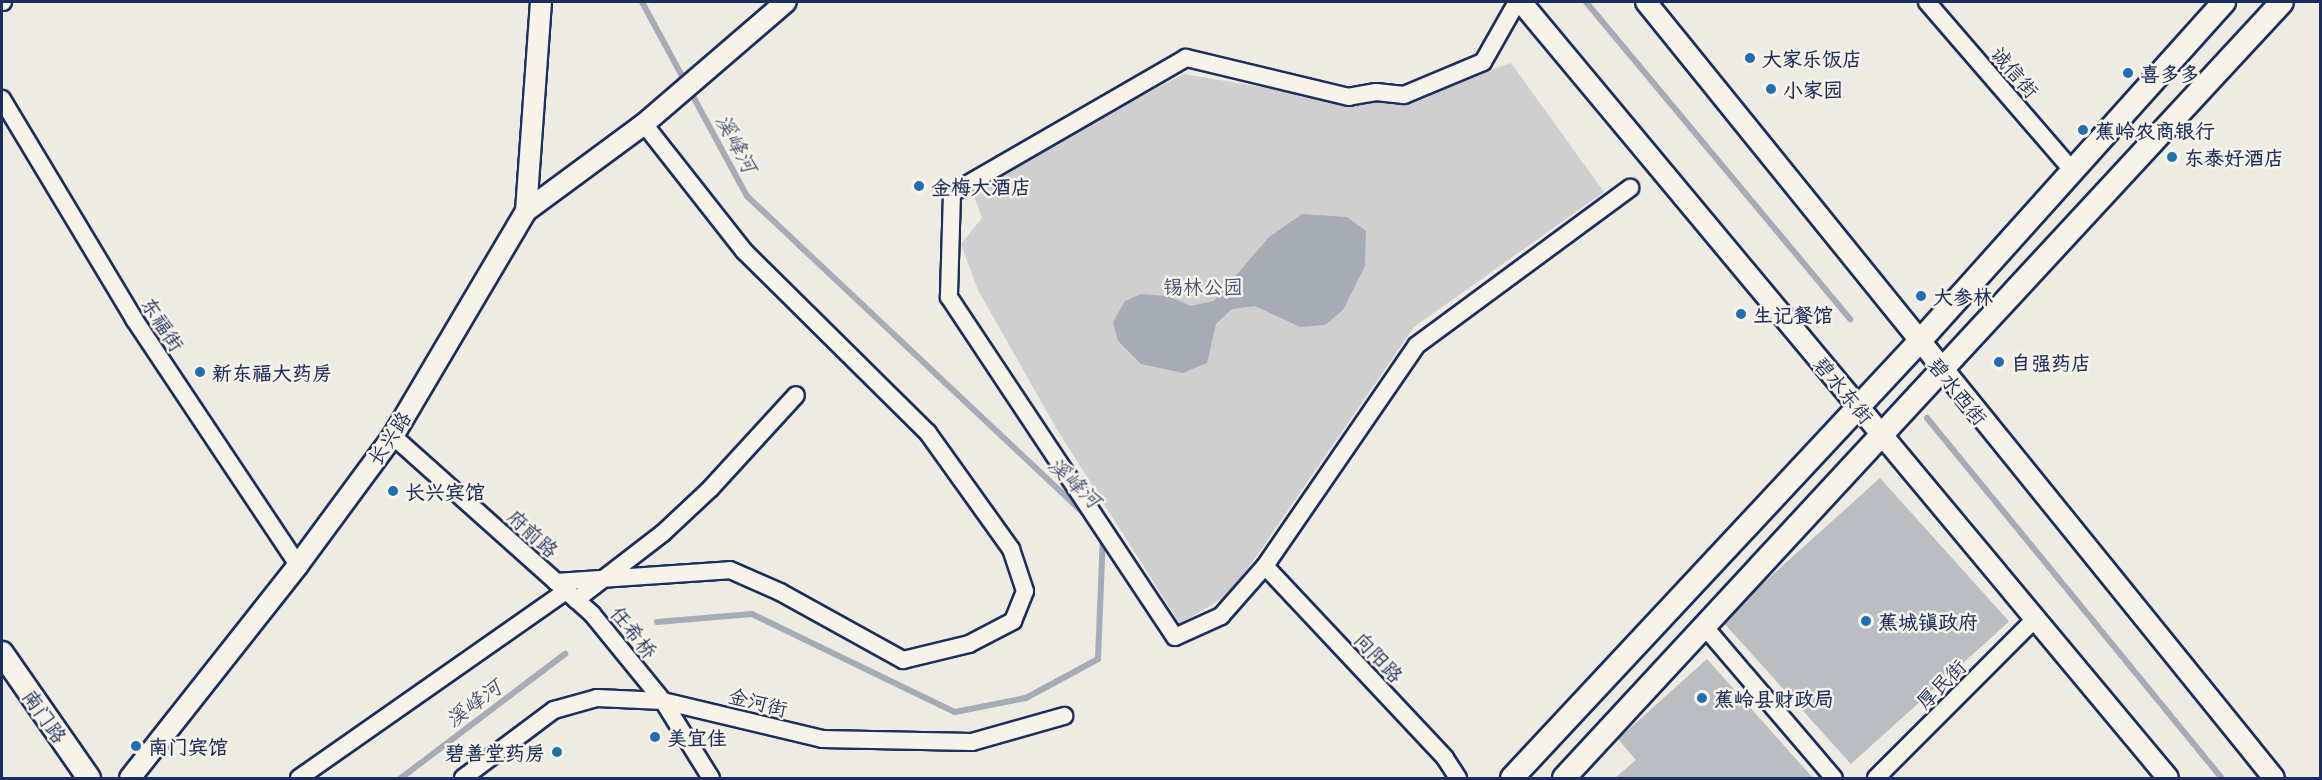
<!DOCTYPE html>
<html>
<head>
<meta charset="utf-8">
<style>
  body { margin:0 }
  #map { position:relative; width:2322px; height:780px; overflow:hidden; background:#eeebe2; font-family:Mali,"LXGW WenKai TC",sans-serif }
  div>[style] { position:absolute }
  .green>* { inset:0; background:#cfcfcf }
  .water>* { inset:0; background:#a6abb5 }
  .stream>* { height:6px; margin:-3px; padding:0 3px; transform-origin:3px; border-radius:3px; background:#a6abb5 }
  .building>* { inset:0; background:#babdc2; transform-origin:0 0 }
  .roads { filter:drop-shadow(2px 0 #1b2f5e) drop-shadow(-2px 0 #1b2f5e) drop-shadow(0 2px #1b2f5e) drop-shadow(0 -2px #1b2f5e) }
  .minor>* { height:16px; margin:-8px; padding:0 8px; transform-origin:8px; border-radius:8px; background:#f7f3e8 }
  .tertiary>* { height:20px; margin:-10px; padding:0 10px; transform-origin:10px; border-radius:10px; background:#f7f3e8 }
  .secondary>* { height:22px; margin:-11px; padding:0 11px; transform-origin:11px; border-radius:11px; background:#f7f3e8 }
  .dots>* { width:16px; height:16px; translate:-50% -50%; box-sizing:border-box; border:3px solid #f7f3e8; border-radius:50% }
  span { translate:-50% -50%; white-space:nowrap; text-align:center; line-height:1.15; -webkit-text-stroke:5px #f7f3e8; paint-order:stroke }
  .poi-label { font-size:20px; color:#1b2f5e; font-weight:700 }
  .left { translate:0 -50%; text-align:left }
  .right { translate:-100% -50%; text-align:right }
  .street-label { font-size:20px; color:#1b2f5e }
  .park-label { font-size:20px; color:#3f4f75 }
  .water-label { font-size:21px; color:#455478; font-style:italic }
  .frame { position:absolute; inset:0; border:3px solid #1b2f5e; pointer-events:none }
</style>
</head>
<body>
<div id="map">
  <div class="green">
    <i style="clip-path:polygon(1511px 63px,1604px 192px,1414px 327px,1231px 593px,1180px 624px,1056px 428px,978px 290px,961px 244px,982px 218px,970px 186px,1184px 74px,1364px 104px,1416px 96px)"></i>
  </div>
  <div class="water">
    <i style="clip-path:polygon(1302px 214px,1347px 217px,1366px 231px,1365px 266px,1343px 310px,1325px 325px,1300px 327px,1255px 306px,1232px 309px,1216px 324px,1207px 363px,1183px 373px,1141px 364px,1118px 341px,1113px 322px,1125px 301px,1141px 294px,1168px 296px,1191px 306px,1214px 301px,1269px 237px)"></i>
  </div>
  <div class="stream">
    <i style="left:642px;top:2px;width:221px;rotate:61.6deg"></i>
    <i style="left:747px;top:196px;width:466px;rotate:43.3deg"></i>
    <i style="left:1586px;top:2px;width:413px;rotate:50.2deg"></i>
    <i style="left:1927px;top:418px;width:465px;rotate:50.7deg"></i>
    <i style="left:657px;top:622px;width:95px;rotate:-4.8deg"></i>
    <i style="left:752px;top:614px;width:225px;rotate:25.8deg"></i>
    <i style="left:955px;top:712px;width:72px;rotate:-11.2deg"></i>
    <i style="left:1026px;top:698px;width:82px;rotate:-28.4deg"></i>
    <i style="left:1098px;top:659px;width:122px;rotate:-87.7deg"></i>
    <i style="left:401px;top:778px;width:206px;rotate:-37.1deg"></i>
  </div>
  <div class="building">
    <i style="left:1880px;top:478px;width:193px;height:213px;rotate:48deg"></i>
    <i style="clip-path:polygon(1707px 659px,1813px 778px,1615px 778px,1636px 760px,1618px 739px)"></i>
  </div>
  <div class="roads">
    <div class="minor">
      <i style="left:2px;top:2px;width:1px"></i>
      <i style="left:1517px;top:2px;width:69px;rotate:119.5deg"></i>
      <i style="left:1483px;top:62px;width:86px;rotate:157.3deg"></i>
      <i style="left:1404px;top:95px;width:28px;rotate:-174deg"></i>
      <i style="left:1376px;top:92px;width:27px;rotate:170deg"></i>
      <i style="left:1349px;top:97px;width:168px;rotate:-166.5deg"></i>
      <i style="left:1186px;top:58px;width:270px;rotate:150deg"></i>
      <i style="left:952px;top:193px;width:104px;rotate:91.7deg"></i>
      <i style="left:949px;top:297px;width:408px;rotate:56.4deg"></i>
      <i style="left:1175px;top:637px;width:51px;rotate:-24.5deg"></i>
      <i style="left:1221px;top:616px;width:67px;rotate:-48.7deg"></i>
      <i style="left:1265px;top:566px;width:268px;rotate:-55.5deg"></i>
      <i style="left:1417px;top:345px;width:265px;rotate:-36.4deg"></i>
      <i style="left:1927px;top:2px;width:222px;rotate:49.2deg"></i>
      <i style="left:2px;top:99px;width:257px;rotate:59deg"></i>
      <i style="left:134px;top:319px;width:296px;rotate:56.3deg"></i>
      <i style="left:393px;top:436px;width:267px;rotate:41.8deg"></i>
      <i style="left:592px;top:614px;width:112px;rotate:50.8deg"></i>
      <i style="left:663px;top:701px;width:91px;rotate:58.1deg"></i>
      <i style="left:1265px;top:566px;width:263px;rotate:46.8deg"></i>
      <i style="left:1445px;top:758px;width:24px;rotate:57deg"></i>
      <i style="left:556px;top:582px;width:174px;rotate:-3.9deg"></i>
      <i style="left:730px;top:570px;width:55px;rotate:23.7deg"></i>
      <i style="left:780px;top:592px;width:141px;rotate:28.9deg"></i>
      <i style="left:903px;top:660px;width:68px;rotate:-13.6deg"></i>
      <i style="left:969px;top:644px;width:50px;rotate:-27.6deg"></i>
      <i style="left:1013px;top:621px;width:32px;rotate:-68deg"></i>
      <i style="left:1025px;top:591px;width:44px;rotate:-108.4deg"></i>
      <i style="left:1011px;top:549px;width:143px;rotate:-125.6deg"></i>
      <i style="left:928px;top:433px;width:259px;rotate:-135.3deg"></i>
      <i style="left:744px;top:251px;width:162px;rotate:-128.2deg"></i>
      <i style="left:576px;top:600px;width:110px;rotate:-37.6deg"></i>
      <i style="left:663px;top:533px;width:64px;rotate:-43.1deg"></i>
      <i style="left:710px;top:489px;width:127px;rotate:-47.5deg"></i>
      <i style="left:1704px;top:626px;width:200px;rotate:49.5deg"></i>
      <i style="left:299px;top:778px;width:326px;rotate:-35deg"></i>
      <i style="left:463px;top:778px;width:114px;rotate:-36.8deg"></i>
      <i style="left:554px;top:710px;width:45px;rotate:-15.6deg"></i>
      <i style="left:597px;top:698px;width:66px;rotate:2.6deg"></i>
      <i style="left:663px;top:701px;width:163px;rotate:13.4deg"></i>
      <i style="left:822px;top:739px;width:150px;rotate:1.1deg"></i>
      <i style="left:972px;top:742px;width:96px;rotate:-15.8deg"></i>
      <i style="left:1876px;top:778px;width:225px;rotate:-45deg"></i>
    </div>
    <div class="tertiary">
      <i style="left:1521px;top:2px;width:1010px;rotate:50.18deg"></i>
      <i style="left:1646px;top:2px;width:998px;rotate:51.02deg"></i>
      <i style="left:526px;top:211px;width:210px;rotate:-85.9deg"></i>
      <i style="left:130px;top:778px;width:271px;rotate:-51.7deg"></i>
      <i style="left:298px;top:565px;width:160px;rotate:-53.6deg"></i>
      <i style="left:393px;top:436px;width:261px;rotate:-59.4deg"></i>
      <i style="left:526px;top:211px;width:147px;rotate:-36.4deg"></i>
      <i style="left:644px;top:124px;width:187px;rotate:-40.7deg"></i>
    </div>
    <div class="secondary">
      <i style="left:2px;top:653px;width:152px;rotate:55.2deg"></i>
      <i style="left:1512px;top:778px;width:596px;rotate:-46.97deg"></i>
      <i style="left:1919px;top:342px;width:457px;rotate:-48.1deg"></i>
      <i style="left:1564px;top:778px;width:1057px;rotate:-47.22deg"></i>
    </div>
  </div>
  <div class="dots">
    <i style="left:1750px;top:58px;background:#1f6fb2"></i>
    <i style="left:2128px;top:73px;background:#1f6fb2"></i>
    <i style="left:1771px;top:89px;background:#1f6fb2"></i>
    <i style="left:2083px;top:130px;background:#1f6fb2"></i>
    <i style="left:2172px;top:157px;background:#1f6fb2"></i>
    <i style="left:919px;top:186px;background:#1f6fb2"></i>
    <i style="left:1921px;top:296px;background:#1f6fb2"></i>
    <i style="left:1741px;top:314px;background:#1f6fb2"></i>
    <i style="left:1999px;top:362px;background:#1f6fb2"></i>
    <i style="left:200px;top:372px;background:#1f6fb2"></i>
    <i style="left:393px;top:491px;background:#1f6fb2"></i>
    <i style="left:1866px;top:621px;background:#1f6fb2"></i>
    <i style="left:1702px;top:698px;background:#1f6fb2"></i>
    <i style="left:655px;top:737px;background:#1f6fb2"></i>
    <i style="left:136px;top:746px;background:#1f6fb2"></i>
    <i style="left:557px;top:752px;background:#1f6fb2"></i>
  </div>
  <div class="poi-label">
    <span class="left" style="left:1762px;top:58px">大家乐饭店</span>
    <span class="left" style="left:2140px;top:73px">喜多多</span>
    <span class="left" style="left:1783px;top:89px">小家园</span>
    <span class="left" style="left:2095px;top:130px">蕉岭农商银行</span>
    <span class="left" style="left:2184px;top:157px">东泰好酒店</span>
    <span class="left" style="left:931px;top:186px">金梅大酒店</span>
    <span class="left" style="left:1933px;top:296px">大参林</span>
    <span class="left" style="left:1753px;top:314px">生记餐馆</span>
    <span class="left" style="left:2011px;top:362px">自强药店</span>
    <span class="left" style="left:212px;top:372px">新东福大药房</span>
    <span class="left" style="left:405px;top:491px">长兴宾馆</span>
    <span class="left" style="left:1878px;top:621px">蕉城镇政府</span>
    <span class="left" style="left:1714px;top:698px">蕉岭县财政局</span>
    <span class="left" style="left:667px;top:737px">美宜佳</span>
    <span class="left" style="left:148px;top:746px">南门宾馆</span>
    <span class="right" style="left:545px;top:752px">碧善堂药房</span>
  </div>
  <div class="street-label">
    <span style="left:2015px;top:72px;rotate:49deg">诚信街</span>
    <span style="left:163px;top:324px;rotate:57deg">东福街</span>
    <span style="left:1844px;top:390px;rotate:50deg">碧水东街</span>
    <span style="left:1958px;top:391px;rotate:51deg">碧水西街</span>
    <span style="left:389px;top:438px;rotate:-56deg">长兴路</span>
    <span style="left:533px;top:533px;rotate:42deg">府前路</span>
    <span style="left:634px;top:632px;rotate:51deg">任希桥</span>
    <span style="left:1379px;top:657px;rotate:47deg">向阳路</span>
    <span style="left:1941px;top:684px;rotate:-45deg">厚民街</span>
    <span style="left:758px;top:702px;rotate:14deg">金河街</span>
    <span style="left:45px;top:716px;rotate:55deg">南门路</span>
  </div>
  <div class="park-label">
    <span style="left:1203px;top:286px">锡林公园</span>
  </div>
  <div class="water-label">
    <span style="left:737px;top:143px;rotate:62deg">溪峰河</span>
    <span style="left:1075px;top:482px;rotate:43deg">溪峰河</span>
    <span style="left:473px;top:703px;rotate:-37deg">溪峰河</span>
  </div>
  <div class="frame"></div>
</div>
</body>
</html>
